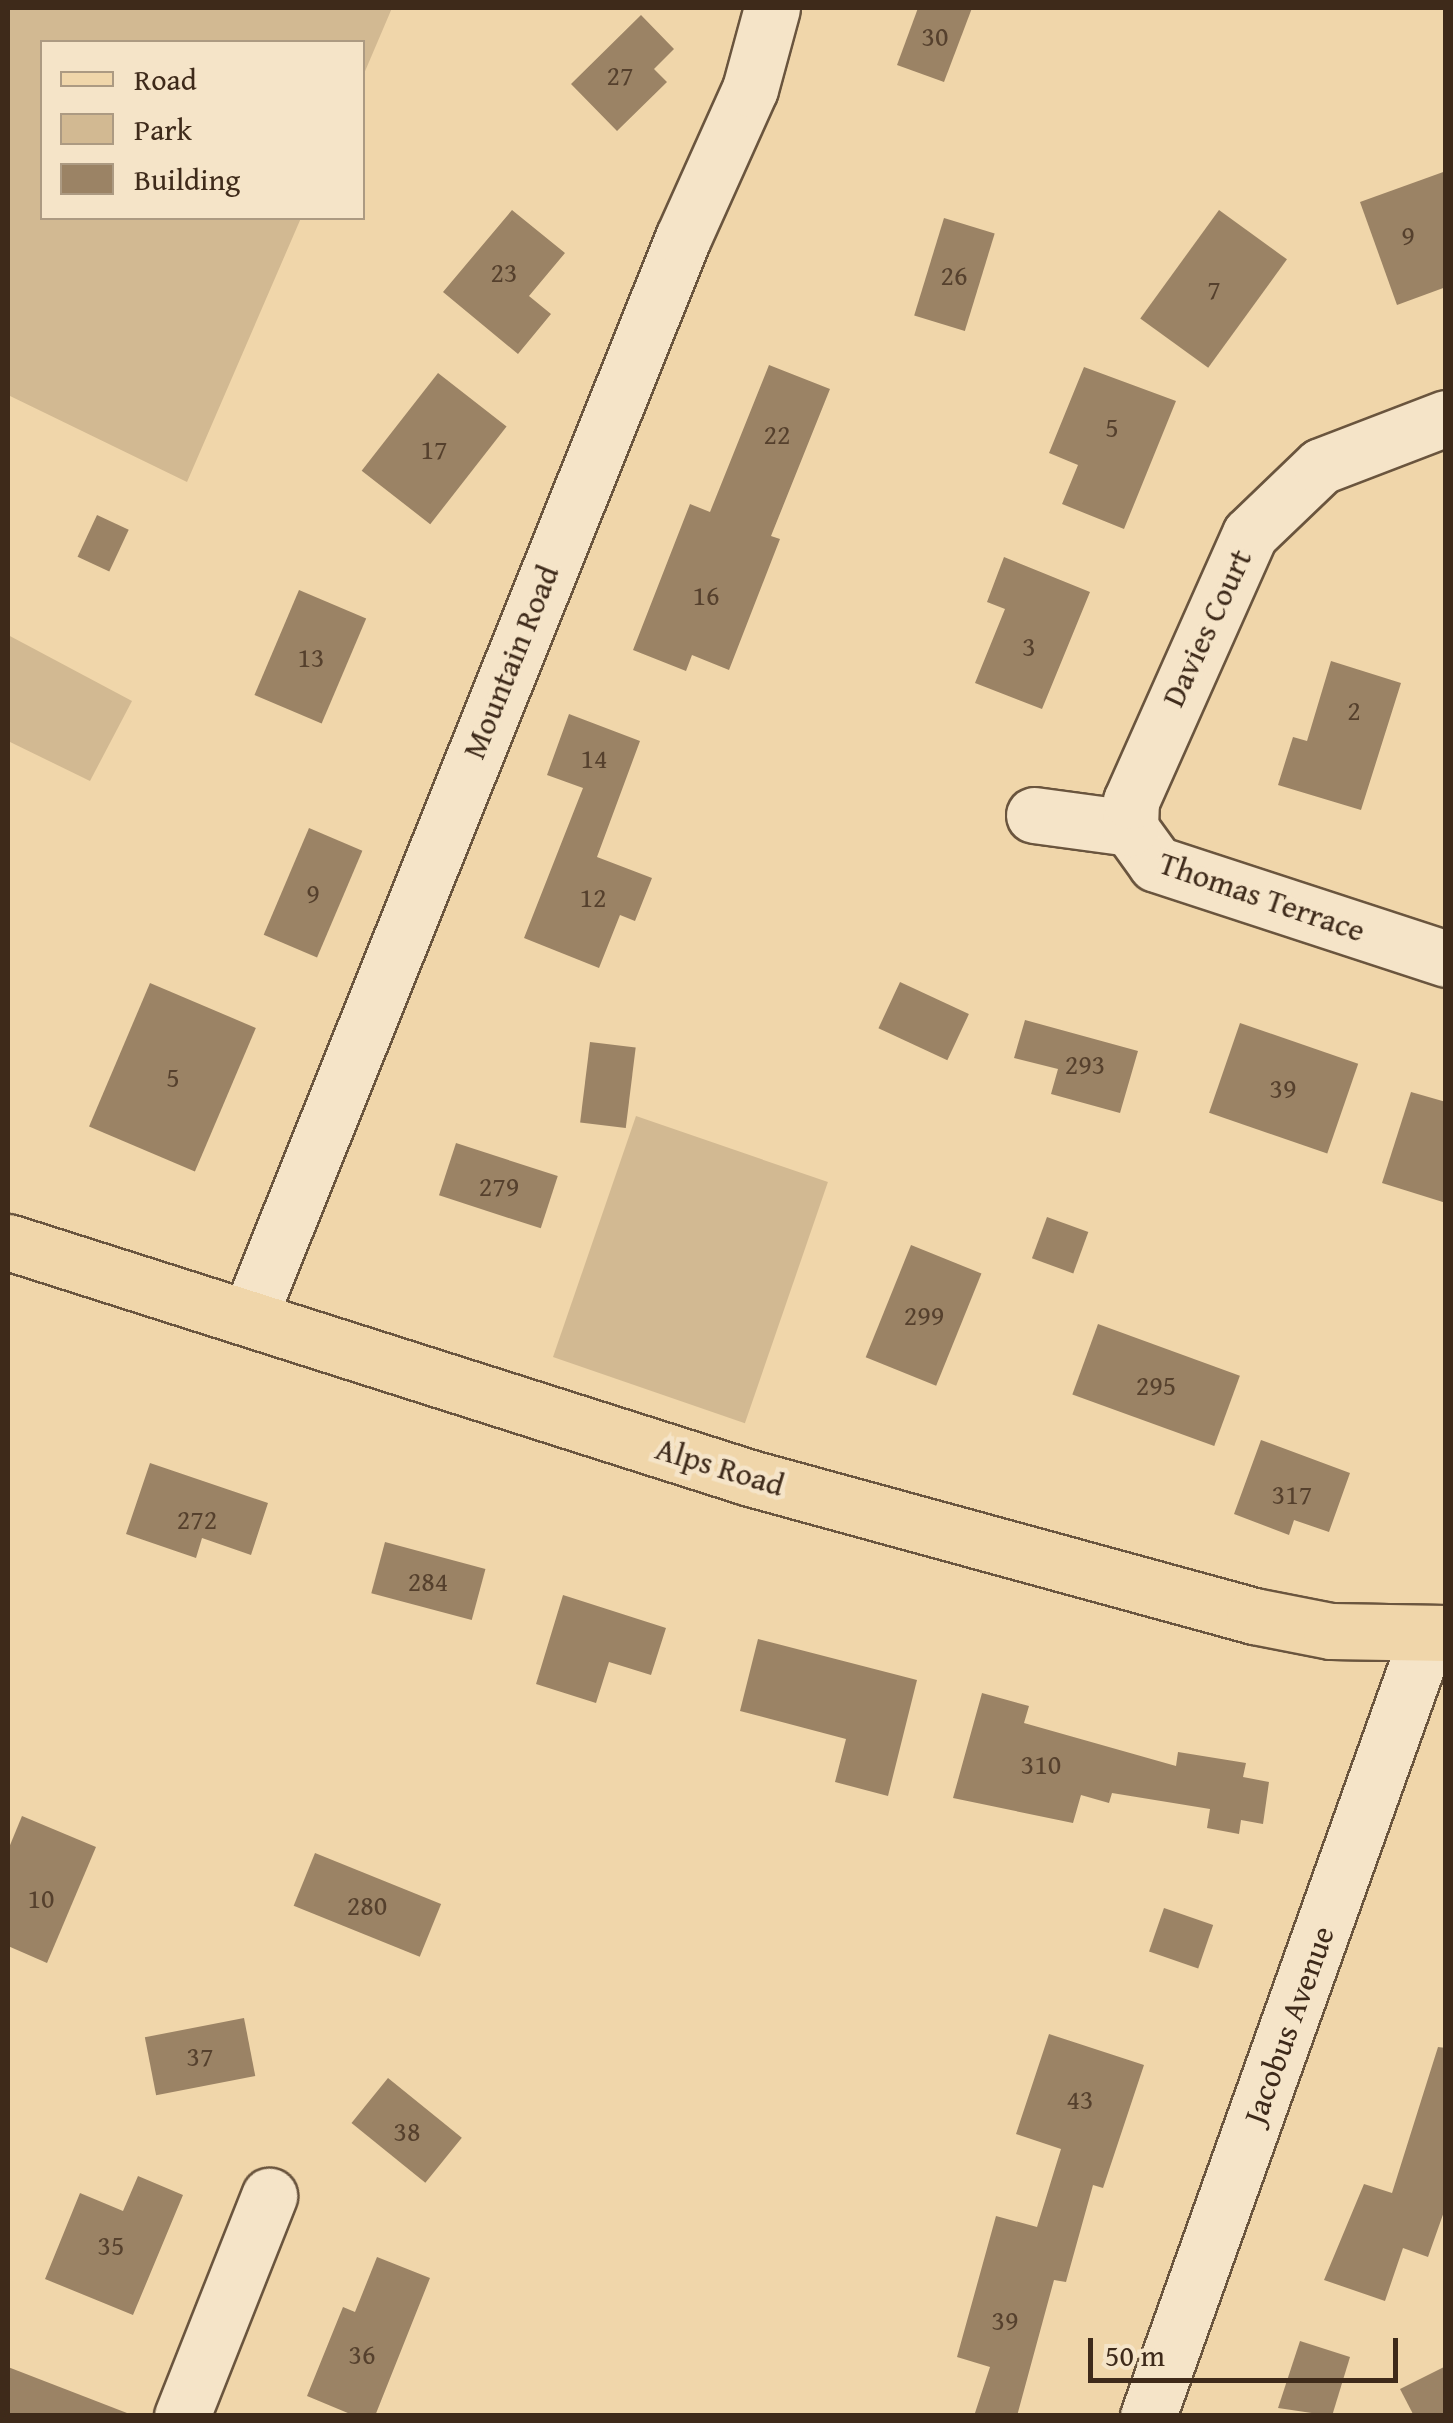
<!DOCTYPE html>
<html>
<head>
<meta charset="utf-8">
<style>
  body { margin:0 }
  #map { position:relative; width:1453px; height:2423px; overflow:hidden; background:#f0d6aa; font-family:"Gentium Book Plus",serif }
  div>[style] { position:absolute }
  .green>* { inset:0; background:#d2b992; transform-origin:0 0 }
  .building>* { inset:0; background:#9b8365; transform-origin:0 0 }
  .roads { filter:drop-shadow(2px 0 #6a553e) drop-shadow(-2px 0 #6a553e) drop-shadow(0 2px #6a553e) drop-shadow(0 -2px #6a553e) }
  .minor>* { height:55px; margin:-27.5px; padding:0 27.5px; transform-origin:27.5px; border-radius:27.5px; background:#f5e4c8 }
  .major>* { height:55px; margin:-27.5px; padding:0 27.5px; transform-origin:27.5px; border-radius:27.5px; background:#f0d6aa }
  span { translate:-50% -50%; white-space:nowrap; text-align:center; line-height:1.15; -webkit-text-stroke:9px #f5e4c8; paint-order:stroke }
  .number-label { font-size:28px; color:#55402d }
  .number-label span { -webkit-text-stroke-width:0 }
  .street-label { font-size:32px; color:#3e2a1a }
  .frame { position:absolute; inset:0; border:10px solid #3e2a1a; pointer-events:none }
  .legend { position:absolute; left:40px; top:40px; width:325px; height:180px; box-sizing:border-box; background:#f5e4c8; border:2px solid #ac9a82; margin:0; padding:12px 18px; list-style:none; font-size:30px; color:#3e2a1a }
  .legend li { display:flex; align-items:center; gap:20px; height:50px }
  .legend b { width:50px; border:2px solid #ac9a82 }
  .scale { position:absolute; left:1088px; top:2338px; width:310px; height:45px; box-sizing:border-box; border:5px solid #3e2a1a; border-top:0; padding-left:12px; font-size:30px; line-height:35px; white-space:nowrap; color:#3e2a1a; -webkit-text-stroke:8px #f5e4c8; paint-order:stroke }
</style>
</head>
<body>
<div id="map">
  <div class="green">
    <i style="clip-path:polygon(8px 8px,392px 8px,363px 76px,362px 42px,42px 42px,42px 218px,301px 218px,187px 482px,8px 395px)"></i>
    <i style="clip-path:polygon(8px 635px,132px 701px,90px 781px,8px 741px)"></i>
    <i style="left:636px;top:1116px;width:203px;height:255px;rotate:19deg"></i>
  </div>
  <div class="building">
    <i style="clip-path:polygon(918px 8px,972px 8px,944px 82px,897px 65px)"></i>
    <i style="clip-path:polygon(641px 15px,674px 49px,654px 69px,667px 82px,617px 131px,571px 84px)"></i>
    <i style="clip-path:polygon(1446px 171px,1446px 287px,1397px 305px,1360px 202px)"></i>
    <i style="clip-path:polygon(512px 210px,565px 253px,529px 296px,551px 314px,518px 354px,443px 292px)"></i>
    <i style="left:1219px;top:210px;width:84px;height:134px;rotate:36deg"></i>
    <i style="left:944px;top:218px;width:53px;height:102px;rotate:17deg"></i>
    <i style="clip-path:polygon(769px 365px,830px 389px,771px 536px,780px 539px,729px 670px,692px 655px,686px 671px,633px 650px,690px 504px,710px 512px)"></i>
    <i style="clip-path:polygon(1084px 367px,1176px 401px,1124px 529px,1062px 504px,1078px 465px,1049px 453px)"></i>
    <i style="left:438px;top:373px;width:87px;height:124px;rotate:38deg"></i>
    <i style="left:97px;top:515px;width:35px;height:46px;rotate:25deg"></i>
    <i style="clip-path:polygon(1004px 557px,1090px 592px,1042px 709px,975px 683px,1005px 609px,987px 602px)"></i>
    <i style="left:299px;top:590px;width:73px;height:114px;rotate:23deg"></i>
    <i style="clip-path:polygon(1331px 661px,1401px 683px,1361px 810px,1278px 785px,1293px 737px,1307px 741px)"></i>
    <i style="clip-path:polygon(569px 714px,640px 741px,597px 857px,652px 878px,635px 921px,620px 915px,599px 968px,524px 938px,583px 788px,547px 775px)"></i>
    <i style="left:309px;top:828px;width:58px;height:116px;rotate:23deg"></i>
    <i style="left:900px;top:982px;width:76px;height:51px;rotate:25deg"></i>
    <i style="left:150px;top:983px;width:115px;height:156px;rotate:23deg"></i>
    <i style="clip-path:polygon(1025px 1020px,1138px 1051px,1120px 1113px,1051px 1094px,1058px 1069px,1014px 1058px)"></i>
    <i style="left:1240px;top:1023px;width:125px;height:95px;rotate:19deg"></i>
    <i style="left:590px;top:1042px;width:46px;height:81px;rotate:7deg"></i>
    <i style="clip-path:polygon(1411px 1092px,1446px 1102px,1446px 1203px,1382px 1183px)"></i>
    <i style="left:456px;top:1143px;width:107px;height:55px;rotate:18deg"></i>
    <i style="left:1047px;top:1217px;width:44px;height:44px;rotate:20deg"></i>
    <i style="left:911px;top:1245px;width:76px;height:121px;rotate:22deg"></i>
    <i style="left:1098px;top:1324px;width:151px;height:75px;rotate:20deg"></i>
    <i style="clip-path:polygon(1261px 1440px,1350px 1473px,1329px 1532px,1294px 1520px,1289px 1535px,1234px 1514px)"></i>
    <i style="clip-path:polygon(150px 1463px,268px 1503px,251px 1555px,202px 1538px,196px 1558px,126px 1534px)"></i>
    <i style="left:385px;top:1542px;width:104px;height:53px;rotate:15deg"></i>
    <i style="clip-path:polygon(563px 1595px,666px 1628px,651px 1675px,609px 1662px,596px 1703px,536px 1684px)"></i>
    <i style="clip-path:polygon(758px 1639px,917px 1680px,888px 1796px,835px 1782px,846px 1739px,740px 1711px)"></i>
    <i style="clip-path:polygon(982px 1693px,1029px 1706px,1024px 1723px,1176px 1766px,1178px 1752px,1246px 1763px,1243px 1777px,1269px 1782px,1263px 1824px,1241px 1820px,1239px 1834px,1207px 1828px,1210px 1809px,1112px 1793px,1109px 1803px,1081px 1795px,1073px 1823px,953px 1798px)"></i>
    <i style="clip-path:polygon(22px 1816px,96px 1847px,47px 1963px,8px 1946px,8px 1850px)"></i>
    <i style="left:315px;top:1853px;width:136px;height:57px;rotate:22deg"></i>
    <i style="left:1164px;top:1908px;width:52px;height:46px;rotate:19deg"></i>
    <i style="left:244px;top:2018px;width:59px;height:101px;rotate:79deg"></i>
    <i style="clip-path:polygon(1049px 2034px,1144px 2065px,1103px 2188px,1093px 2185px,1066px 2282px,1054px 2280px,1017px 2416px,974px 2416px,990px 2367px,957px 2357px,996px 2216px,1037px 2227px,1061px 2149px,1016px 2134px)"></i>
    <i style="clip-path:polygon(1438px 2047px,1446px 2048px,1446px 2206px,1428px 2257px,1403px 2248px,1385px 2301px,1324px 2280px,1364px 2184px,1392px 2193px)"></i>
    <i style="left:388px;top:2078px;width:95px;height:58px;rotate:39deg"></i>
    <i style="clip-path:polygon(138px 2176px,183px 2195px,133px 2315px,45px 2279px,80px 2193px,123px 2211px)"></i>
    <i style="clip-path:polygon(377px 2257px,430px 2278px,375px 2416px,355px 2416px,307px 2396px,343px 2307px,355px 2312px)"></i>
    <i style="clip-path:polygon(1300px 2341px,1350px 2357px,1332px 2416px,1278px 2408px)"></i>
    <i style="clip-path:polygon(1446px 2366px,1446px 2416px,1414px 2416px,1400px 2389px)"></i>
    <i style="clip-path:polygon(8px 2367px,127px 2413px,126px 2416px,8px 2416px)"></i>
  </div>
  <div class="roads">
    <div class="minor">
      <i style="left:1034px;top:815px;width:97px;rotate:7.7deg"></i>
      <i style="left:1130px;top:828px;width:44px;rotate:54.2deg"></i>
      <i style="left:1156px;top:864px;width:305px;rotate:18.1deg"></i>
      <i style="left:1130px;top:828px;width:27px;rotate:-88deg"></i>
      <i style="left:1131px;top:801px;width:292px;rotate:-66deg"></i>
      <i style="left:1250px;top:534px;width:98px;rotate:-43.8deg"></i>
      <i style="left:1321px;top:466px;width:134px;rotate:-21deg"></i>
      <i style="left:249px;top:1317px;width:1163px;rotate:-68.09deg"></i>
      <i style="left:683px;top:238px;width:163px;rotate:-65.8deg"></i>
      <i style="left:750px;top:89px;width:84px;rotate:-74.8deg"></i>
      <i style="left:182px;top:2416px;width:237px;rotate:-68.4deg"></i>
      <i style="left:1148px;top:2416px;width:831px;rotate:-70.3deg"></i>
    </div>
    <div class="major">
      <i style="left:8px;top:1242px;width:779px;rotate:17.64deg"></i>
      <i style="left:750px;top:1478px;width:523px;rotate:15.31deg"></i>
      <i style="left:1254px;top:1616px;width:78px;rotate:11deg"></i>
      <i style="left:1331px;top:1631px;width:115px;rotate:1deg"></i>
    </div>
  </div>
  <div class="number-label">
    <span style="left:935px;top:36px">30</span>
    <span style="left:620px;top:75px">27</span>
    <span style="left:1408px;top:235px">9</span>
    <span style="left:504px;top:272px">23</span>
    <span style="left:954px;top:275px">26</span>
    <span style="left:1214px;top:289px">7</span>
    <span style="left:1112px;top:427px">5</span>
    <span style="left:777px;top:434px">22</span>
    <span style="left:434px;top:449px">17</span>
    <span style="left:706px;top:595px">16</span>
    <span style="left:1029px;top:646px">3</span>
    <span style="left:311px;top:657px">13</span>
    <span style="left:1354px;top:710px">2</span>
    <span style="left:594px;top:758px">14</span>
    <span style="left:313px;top:893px">9</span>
    <span style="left:593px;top:897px">12</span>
    <span style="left:1085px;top:1064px">293</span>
    <span style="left:173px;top:1077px">5</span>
    <span style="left:1283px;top:1088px">39</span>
    <span style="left:499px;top:1186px">279</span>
    <span style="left:924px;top:1315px">299</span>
    <span style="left:1156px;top:1385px">295</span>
    <span style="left:1292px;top:1494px">317</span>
    <span style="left:197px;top:1519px">272</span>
    <span style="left:428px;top:1581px">284</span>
    <span style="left:1041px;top:1764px">310</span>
    <span style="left:41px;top:1898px">10</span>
    <span style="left:367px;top:1905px">280</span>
    <span style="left:200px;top:2056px">37</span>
    <span style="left:1080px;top:2099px">43</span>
    <span style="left:407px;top:2131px">38</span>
    <span style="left:111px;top:2245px">35</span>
    <span style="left:1005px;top:2320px">39</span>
    <span style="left:362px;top:2354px">36</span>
  </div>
  <div class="street-label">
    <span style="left:1207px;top:628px;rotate:-65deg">Davies Court</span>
    <span style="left:511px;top:662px;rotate:-68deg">Mountain Road</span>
    <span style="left:1262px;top:897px;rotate:19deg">Thomas Terrace</span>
    <span style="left:720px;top:1467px;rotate:17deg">Alps Road</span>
    <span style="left:1289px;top:2025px;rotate:-70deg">Jacobus Avenue</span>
  </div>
  <div class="frame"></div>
  <ul class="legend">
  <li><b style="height:12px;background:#f0d6aa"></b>Road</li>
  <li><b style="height:28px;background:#d2b992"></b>Park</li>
  <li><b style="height:28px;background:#9b8365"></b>Building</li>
  </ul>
  <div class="scale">50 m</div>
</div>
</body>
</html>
